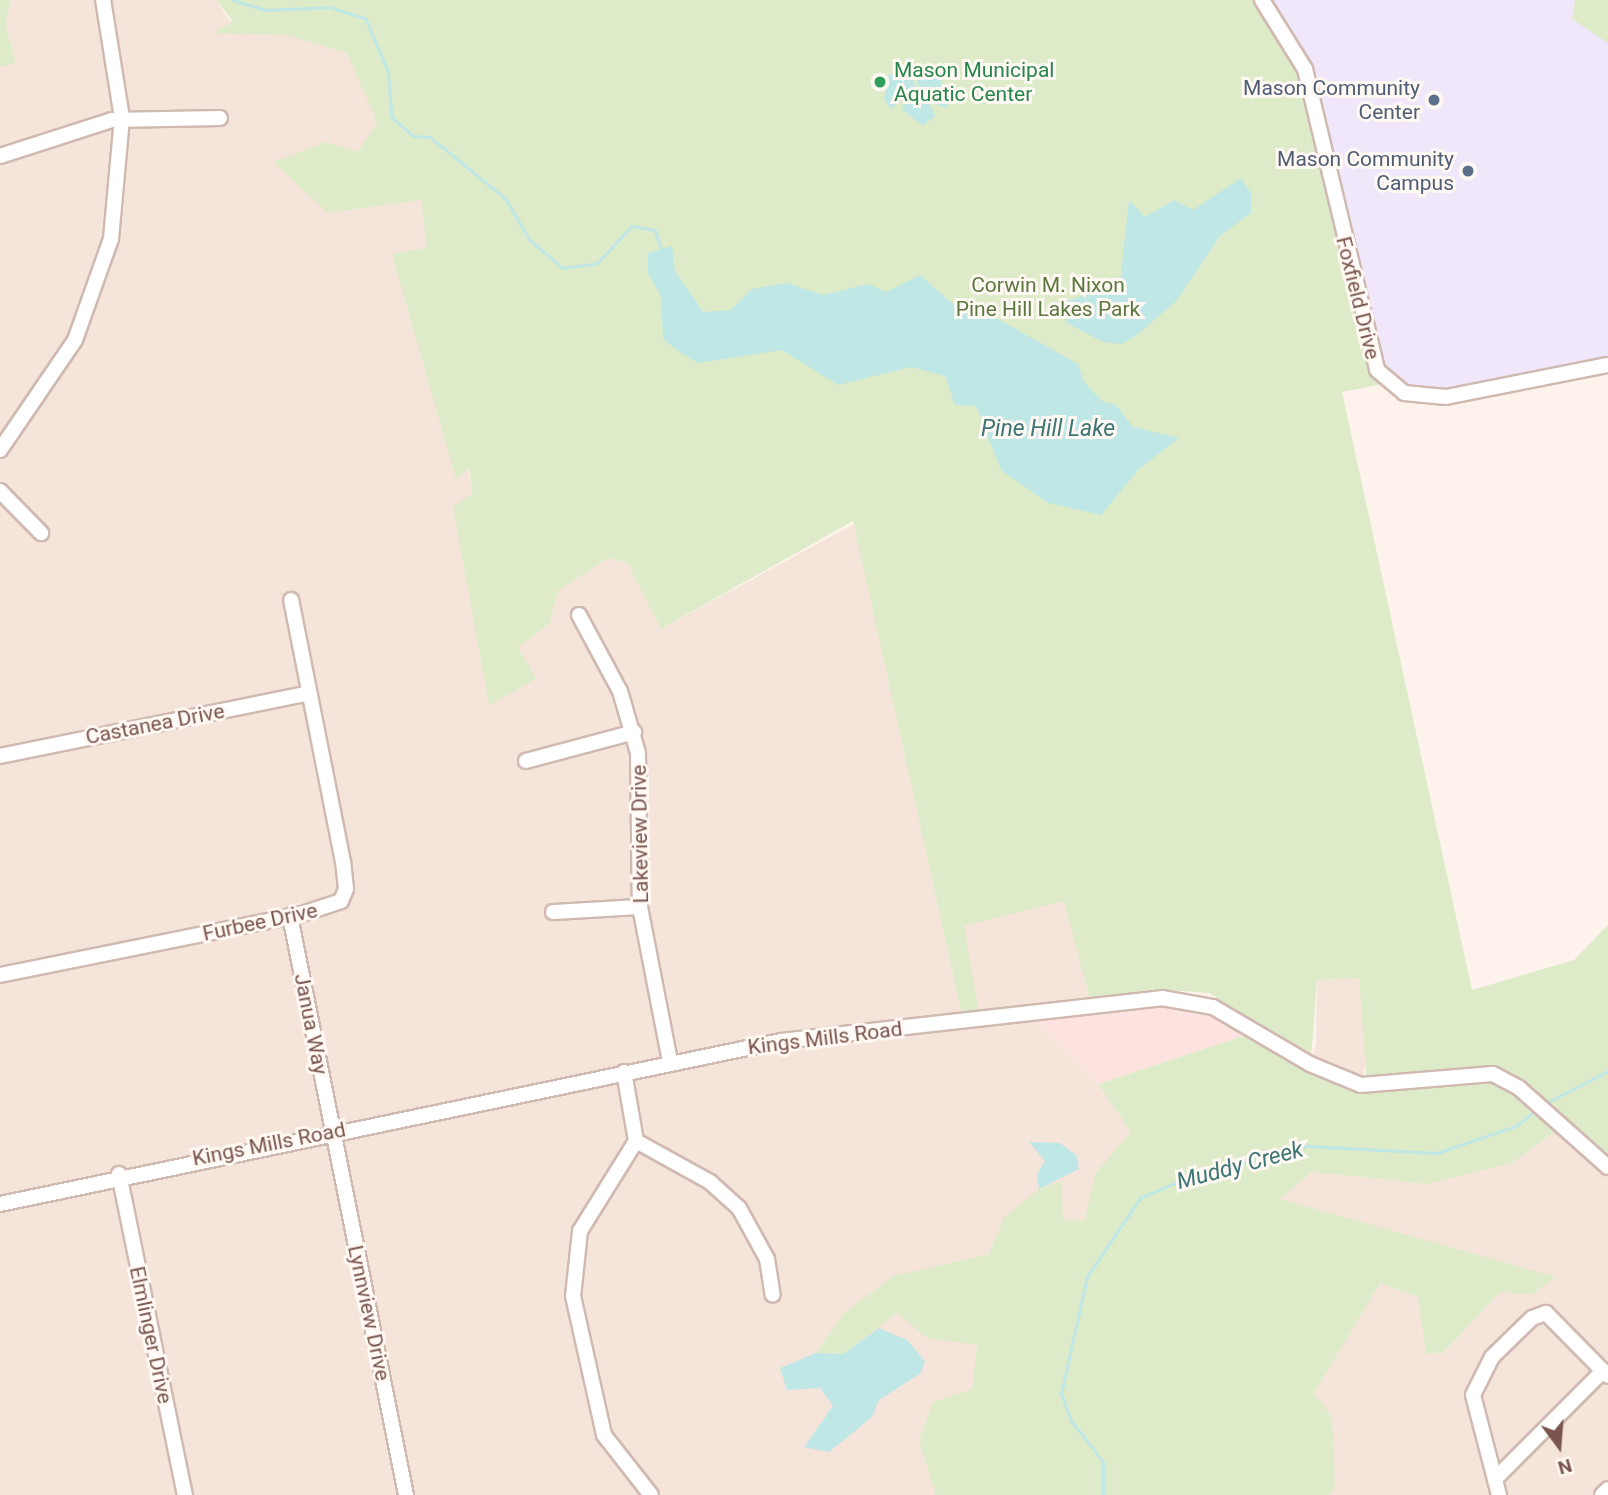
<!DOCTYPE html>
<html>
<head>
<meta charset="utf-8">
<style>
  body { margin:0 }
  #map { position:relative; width:1608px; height:1495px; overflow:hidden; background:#fdf3ec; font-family:Roboto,sans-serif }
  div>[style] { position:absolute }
  .residential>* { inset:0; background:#f5e4da }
  .commercial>* { inset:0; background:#fde3e0 }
  .education>* { inset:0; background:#f0e8fa }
  .green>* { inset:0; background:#ddebc9 }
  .water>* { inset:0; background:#bfe7e6 }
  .stream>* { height:2.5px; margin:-1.25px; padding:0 1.25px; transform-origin:1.25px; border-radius:1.25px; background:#bfe7e6 }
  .roads { filter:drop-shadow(2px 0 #d0b9b0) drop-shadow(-2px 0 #d0b9b0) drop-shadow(0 2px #d0b9b0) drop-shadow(0 -2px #d0b9b0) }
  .minor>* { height:14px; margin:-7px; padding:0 7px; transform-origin:7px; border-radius:7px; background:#fff }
  .dots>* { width:19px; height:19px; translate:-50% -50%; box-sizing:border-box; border:4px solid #fff8f3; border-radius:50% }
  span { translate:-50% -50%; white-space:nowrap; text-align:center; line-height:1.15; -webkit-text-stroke:6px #fff8f3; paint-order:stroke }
  .leisure-label { font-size:21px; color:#27864d }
  .left { translate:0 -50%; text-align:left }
  .service-label { font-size:21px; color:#4e5e75 }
  .right { translate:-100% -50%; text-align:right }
  .park-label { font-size:21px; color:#5c7942 }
  .street-label { font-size:21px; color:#79554d }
  .water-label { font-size:23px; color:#3d7676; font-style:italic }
  .north { position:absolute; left:1524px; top:1411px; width:70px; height:70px; -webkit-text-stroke:5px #fff8f3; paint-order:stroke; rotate:164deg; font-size:19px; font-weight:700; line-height:28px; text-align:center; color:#79554d }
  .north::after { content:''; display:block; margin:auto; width:24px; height:32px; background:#79554d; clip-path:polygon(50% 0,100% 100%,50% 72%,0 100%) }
</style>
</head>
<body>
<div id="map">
  <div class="residential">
    <i style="clip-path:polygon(11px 0,217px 0,229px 21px,403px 49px,493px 628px,608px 558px,627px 563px,661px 629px,854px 524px,962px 1015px,1028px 1014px,1098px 1084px,1131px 1132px,1085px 1220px,869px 1295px,977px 1345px,972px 1389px,936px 1495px,0 1495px,0 67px,16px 62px,5px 23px)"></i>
    <i style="clip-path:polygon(1065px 900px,1090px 999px,979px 1012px,963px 926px)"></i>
    <i style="clip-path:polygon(1359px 978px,1366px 1061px,1361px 1085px,1310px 1064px,1316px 1044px,1317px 980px)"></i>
    <i style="clip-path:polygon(1563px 1126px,1608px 1168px,1608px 1495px,1329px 1495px,1335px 1489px,1314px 1393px,1380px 1282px,1419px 1297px,1426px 1354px,1443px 1353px,1500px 1292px,1532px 1294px,1279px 1199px,1312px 1172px,1427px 1184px,1512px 1163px)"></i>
  </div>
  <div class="commercial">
    <i style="clip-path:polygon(1181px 998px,1256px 1032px,1098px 1084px,1028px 1014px)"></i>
  </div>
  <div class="education">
    <i style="clip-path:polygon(1262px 0,1608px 0,1608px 365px,1423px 397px,1377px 370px)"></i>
  </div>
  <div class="green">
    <i style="clip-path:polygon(0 0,11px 0,5px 23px,16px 63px,0 67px)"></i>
    <i style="clip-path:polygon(evenodd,217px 0,1262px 0,1275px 14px,1305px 69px,1365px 341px,1389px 383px,1342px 392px,1472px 990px,1574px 960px,1608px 925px,1608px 1169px,1563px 1126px,1512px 1163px,1427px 1184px,1312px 1172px,1280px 1199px,1556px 1277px,1532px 1294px,1500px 1292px,1443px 1353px,1426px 1354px,1418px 1297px,1380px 1283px,1314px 1393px,1332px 1417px,1335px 1489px,1329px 1495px,936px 1495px,919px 1441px,933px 1402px,972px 1389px,977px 1345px,927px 1338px,897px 1313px,843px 1354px,816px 1353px,845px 1312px,894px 1276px,989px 1254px,1004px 1217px,1039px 1189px,1061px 1181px,1063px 1220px,1085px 1220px,1095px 1174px,1131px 1132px,1098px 1084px,1256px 1032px,1310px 1064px,1367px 1084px,1359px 978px,1317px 980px,1311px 1059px,1209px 993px,1155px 989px,1090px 999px,1064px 901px,964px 926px,979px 1012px,962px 1015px,853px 521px,661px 629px,627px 563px,608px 558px,558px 591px,549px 624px,518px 647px,536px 679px,489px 705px,453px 507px,472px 494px,469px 468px,456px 479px,392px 254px,427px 248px,421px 200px,327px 213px,274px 162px,326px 142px,358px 152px,377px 122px,347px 53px,286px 35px,213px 33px,233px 22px,217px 0,1488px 1074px,1519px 1088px,1555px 1120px,1489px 1075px,1488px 1074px)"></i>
    <i style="clip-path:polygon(1575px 0,1608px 0,1608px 43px,1572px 19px)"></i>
  </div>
  <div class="water">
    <i style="clip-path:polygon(907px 68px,923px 100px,916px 79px,921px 73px,939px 73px,942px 86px,932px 89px,953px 97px,946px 108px,928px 101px,935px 116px,923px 126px,902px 109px,907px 94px,891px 109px,884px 99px,889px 75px)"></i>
    <i style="clip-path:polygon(1241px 178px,1251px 193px,1251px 213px,1220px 236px,1177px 300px,1137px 335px,1122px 344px,1103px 342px,1067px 323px,1058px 309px,1065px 302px,1120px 283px,1129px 200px,1145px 217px,1174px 200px,1193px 210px)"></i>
    <i style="clip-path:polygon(672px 246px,675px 271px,703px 312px,731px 310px,752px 289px,787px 283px,823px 295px,868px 284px,886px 292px,920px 275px,960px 310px,980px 309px,1078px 364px,1084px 382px,1103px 402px,1116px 405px,1133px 427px,1179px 438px,1138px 470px,1101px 515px,1048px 503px,1001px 470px,976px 406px,955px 405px,945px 376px,911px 367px,838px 385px,782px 350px,698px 363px,681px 353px,663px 339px,661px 297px,648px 273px,648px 253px)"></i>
    <i style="clip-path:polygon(1029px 1142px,1060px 1143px,1076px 1155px,1079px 1169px,1039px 1189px,1037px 1174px,1045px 1161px)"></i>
    <i style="clip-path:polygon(879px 1328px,907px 1340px,925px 1361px,921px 1373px,879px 1400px,872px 1417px,829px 1452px,804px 1447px,833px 1406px,820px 1388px,787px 1390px,780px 1368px,816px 1353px,843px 1354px)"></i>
  </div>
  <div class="stream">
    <i style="left:233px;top:0;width:34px;rotate:17deg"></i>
    <i style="left:266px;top:10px;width:64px;rotate:-2.7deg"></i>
    <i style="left:330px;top:7px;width:38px;rotate:18deg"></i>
    <i style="left:366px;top:19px;width:56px;rotate:67.1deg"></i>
    <i style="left:388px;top:71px;width:46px;rotate:85deg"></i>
    <i style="left:392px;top:117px;width:28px;rotate:42deg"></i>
    <i style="left:413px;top:136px;width:17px;rotate:3deg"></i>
    <i style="left:430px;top:137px;width:98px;rotate:39.2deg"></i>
    <i style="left:506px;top:199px;width:48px;rotate:59.7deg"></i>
    <i style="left:530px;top:240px;width:43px;rotate:40.3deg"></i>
    <i style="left:563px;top:268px;width:34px;rotate:-8deg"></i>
    <i style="left:597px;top:263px;width:51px;rotate:-46.6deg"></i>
    <i style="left:632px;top:226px;width:23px;rotate:10deg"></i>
    <i style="left:655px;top:230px;width:26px;rotate:72deg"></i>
    <i style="left:1546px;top:1103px;width:70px;rotate:-27.3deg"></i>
    <i style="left:1103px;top:1495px;width:33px;rotate:-90deg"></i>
    <i style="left:1103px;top:1462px;width:52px;rotate:-128deg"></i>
    <i style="left:1071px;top:1421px;width:29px;rotate:-110deg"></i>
    <i style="left:1061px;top:1394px;width:120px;rotate:-77.5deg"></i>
    <i style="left:1087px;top:1277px;width:95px;rotate:-56.1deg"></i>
    <i style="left:1140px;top:1198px;width:59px;rotate:-23.1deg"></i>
    <i style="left:1194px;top:1175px;width:117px;rotate:-14.4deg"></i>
    <i style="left:1307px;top:1146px;width:130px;rotate:3.1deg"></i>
    <i style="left:1437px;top:1153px;width:83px;rotate:-18.9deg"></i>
    <i style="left:1516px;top:1126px;width:24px;rotate:-38deg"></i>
  </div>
  <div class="roads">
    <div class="minor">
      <i style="left:1262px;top:0;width:81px;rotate:58.1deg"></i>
      <i style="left:1305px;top:69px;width:309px;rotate:76.5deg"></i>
      <i style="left:1377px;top:370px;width:35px;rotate:40deg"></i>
      <i style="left:1404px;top:393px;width:42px;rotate:5.4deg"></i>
      <i style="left:1446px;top:397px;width:165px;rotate:-11.2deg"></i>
      <i style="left:0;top:156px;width:118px;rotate:-17.8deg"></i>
      <i style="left:112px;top:120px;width:108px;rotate:-1.1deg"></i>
      <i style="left:0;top:450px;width:133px;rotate:-55.7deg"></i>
      <i style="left:75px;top:340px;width:107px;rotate:-70.4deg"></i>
      <i style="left:111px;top:239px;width:121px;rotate:-84.8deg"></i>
      <i style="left:122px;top:118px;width:120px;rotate:-99.1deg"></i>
      <i style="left:0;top:491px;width:59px;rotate:45.7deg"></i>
      <i style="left:579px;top:615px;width:86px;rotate:61.7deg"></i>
      <i style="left:620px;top:691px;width:65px;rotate:73.8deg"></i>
      <i style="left:638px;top:753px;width:154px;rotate:89.3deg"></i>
      <i style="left:640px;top:907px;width:158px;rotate:79deg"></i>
      <i style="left:0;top:756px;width:315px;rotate:-11.5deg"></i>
      <i style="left:526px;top:761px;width:112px;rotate:-15deg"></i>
      <i style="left:553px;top:912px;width:87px;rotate:-3.3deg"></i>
      <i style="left:290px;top:916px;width:591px;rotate:78.67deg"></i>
      <i style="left:0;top:975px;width:308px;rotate:-11.4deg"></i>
      <i style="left:302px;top:914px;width:41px;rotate:-18.4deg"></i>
      <i style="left:341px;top:901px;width:13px;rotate:-67deg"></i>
      <i style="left:346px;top:889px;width:27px;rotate:-96deg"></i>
      <i style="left:343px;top:862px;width:267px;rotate:-101.2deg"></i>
      <i style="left:624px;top:1072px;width:70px;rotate:80.1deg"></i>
      <i style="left:636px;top:1141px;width:106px;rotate:121.9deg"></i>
      <i style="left:580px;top:1231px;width:65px;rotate:96.1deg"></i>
      <i style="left:573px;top:1296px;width:142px;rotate:77.4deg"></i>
      <i style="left:604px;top:1435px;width:76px;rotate:51.9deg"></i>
      <i style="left:636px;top:1141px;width:85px;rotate:29deg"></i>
      <i style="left:710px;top:1182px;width:39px;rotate:42deg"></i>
      <i style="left:739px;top:1208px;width:58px;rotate:61.2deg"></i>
      <i style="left:767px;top:1259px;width:36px;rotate:81deg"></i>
      <i style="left:119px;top:1174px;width:328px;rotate:78.4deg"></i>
      <i style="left:0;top:1204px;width:798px;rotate:-11.79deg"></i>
      <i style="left:781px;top:1041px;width:383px;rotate:-6.4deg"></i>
      <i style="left:1162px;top:998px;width:52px;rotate:10deg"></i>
      <i style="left:1213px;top:1007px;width:113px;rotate:30.4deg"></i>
      <i style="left:1310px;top:1064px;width:55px;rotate:22.4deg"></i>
      <i style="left:1361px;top:1085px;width:132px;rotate:-4.8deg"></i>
      <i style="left:1493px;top:1074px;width:30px;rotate:28deg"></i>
      <i style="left:1519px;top:1088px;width:119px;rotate:41.6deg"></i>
      <i style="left:1495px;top:1479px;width:153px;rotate:-45deg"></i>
      <i style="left:1499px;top:1495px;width:103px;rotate:-104.6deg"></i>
      <i style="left:1473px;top:1395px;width:42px;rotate:-63.4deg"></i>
      <i style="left:1492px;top:1357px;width:56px;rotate:-44.3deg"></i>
      <i style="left:1532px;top:1318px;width:15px;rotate:-20deg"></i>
      <i style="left:1546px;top:1313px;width:88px;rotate:45.5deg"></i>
      <i style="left:1602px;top:1495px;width:8px;rotate:-45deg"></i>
    </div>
  </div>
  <div class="dots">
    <i style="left:880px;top:82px;background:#2e9e5b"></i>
    <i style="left:1434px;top:100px;background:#5c6f8a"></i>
    <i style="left:1468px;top:171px;background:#5c6f8a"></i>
  </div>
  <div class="leisure-label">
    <span class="left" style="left:894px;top:82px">Mason Municipal<br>Aquatic Center</span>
  </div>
  <div class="service-label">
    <span class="right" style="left:1420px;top:100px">Mason Community<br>Center</span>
    <span class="right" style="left:1454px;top:171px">Mason Community<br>Campus</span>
  </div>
  <div class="park-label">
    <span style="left:1048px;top:297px">Corwin M. Nixon<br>Pine Hill Lakes Park</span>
  </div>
  <div class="street-label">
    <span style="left:1358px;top:298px;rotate:76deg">Foxfield Drive</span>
    <span style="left:155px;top:724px;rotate:-11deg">Castanea Drive</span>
    <span style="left:640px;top:834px;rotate:-91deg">Lakeview Drive</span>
    <span style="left:260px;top:922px;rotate:-12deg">Furbee Drive</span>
    <span style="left:311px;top:1024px;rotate:79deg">Janua Way</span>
    <span style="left:825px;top:1038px;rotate:-7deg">Kings Mills Road</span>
    <span style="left:269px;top:1144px;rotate:-11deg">Kings Mills Road</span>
    <span style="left:369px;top:1313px;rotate:78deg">Lynnview Drive</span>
    <span style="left:151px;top:1335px;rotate:78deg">Elmlinger Drive</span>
  </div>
  <div class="water-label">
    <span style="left:1048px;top:429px">Pine Hill Lake</span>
    <span style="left:1240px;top:1166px;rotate:-15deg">Muddy Creek</span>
  </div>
  <div class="north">N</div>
</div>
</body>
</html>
